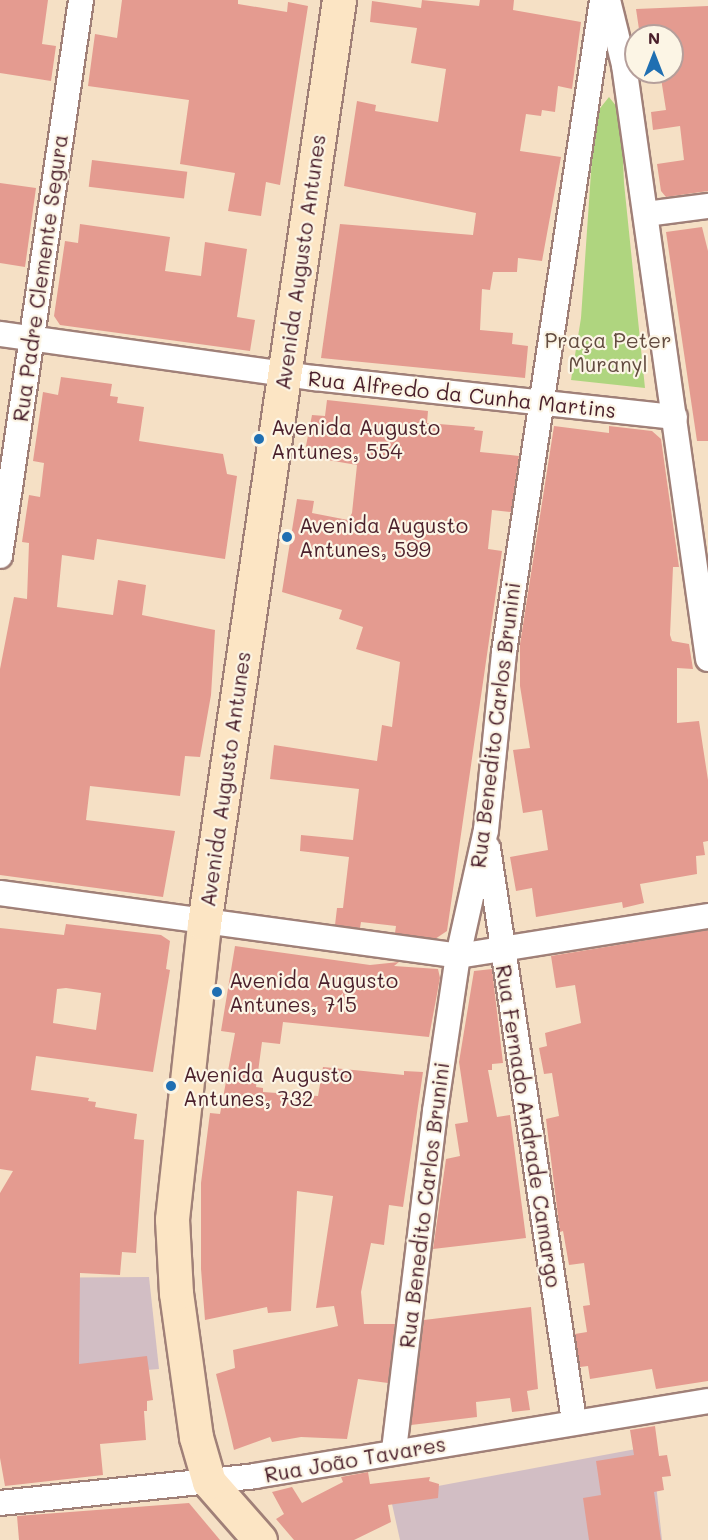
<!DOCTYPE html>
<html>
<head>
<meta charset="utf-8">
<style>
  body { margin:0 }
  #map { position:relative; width:708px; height:1540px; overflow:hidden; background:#f5e0c5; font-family:Mali,sans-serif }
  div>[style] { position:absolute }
  .industrial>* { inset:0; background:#d2bec4 }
  .green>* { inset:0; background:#afd57f }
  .building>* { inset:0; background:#e49b90; transform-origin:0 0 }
  .roads { filter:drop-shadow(2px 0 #a08078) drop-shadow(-2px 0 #a08078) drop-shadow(0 2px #a08078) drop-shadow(0 -2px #a08078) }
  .street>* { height:24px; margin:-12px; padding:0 12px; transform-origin:12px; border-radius:12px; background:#fff }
  .secondary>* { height:33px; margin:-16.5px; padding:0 16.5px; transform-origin:16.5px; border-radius:16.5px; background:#fce5c4 }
  .dots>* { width:16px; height:16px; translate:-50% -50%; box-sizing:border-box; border:3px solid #fcf5e5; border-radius:50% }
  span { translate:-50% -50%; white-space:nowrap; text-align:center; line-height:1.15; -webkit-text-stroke:4.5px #fcf5e5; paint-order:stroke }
  .street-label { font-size:21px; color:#4a1f2b }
  .park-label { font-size:21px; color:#634c40 }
  .poi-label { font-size:21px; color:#4a1f2b }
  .left { translate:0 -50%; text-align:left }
  .north { position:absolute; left:624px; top:24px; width:60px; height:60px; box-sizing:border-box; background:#fcf5e5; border:2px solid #b59f9b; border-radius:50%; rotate:0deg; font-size:16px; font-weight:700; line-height:24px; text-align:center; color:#4a1f2b }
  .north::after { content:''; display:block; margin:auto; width:21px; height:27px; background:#1f6fb2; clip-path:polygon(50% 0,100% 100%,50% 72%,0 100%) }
</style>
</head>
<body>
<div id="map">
  <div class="industrial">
    <i style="clip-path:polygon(149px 1277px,159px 1369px,0 1382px,0 1278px)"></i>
    <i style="clip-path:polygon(652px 1446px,662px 1540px,400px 1540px,390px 1495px)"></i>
  </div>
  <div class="green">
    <i style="clip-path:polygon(609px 97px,621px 112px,624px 183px,645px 388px,571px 380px,581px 318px,594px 129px,597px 112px)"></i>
  </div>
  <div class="building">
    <i style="clip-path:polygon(0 0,48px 0,42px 44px,56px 46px,51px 81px,0 73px)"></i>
    <i style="clip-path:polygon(122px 0,238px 0,238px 4px,287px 12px,288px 2px,308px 6px,280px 185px,266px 182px,261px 216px,228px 211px,235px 173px,180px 164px,189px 100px,88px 86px,95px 34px,117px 38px)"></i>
    <i style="clip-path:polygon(422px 0,479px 6px,480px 0,514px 0,513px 10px,581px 22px,572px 89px,558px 86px,555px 112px,542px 110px,541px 116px,526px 114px,520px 151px,561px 157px,542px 261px,518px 258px,517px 272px,493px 272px,490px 290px,482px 289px,480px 330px,513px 333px,512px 344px,528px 346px,525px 378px,321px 358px,340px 224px,473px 235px,476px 213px,344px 186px,357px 101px,376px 105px,375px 111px,438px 122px,446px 69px,411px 63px,417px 28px,370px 22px,372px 1px,421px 8px)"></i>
    <i style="clip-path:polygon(708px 6px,708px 191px,666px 197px,661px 191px,657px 164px,684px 160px,680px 126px,653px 130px,651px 112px,666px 110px,660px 72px,672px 72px,672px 36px,640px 36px,636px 9px)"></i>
    <i style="left:92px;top:160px;width:96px;height:27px;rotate:7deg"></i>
    <i style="clip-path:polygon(0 183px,36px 188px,25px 267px,0 263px)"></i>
    <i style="clip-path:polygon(80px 224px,170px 237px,165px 271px,201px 276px,205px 242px,247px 249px,237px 317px,255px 320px,250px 351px,60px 325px,54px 316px,65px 241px,78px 243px)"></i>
    <i style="clip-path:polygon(702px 227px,708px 251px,708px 441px,697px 441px,666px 232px)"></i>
    <i style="clip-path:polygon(61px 377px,112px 384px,110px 396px,118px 397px,117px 403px,144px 407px,139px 441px,223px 454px,227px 474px,237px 476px,225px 559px,97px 539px,94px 560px,62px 555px,57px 607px,113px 615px,118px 580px,146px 585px,142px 615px,215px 630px,211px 695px,200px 757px,185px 756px,180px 796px,90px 786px,86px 820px,175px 831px,163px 897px,0 875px,0 669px,14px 597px,27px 599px,29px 543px,22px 542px,29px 495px,40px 497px,44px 463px,33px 461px,43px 392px,58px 395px)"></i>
    <i style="clip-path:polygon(327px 400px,428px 411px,427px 423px,475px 427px,474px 430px,483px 431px,480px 452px,519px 456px,511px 512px,492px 510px,488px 549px,502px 551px,447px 931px,435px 939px,395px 933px,396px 926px,361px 922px,360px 928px,335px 925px,337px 908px,343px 908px,349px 857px,300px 851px,301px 835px,353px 840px,359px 789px,270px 779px,274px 745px,377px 761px,382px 725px,392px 727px,400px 662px,356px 649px,363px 627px,339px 619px,342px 610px,282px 592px,297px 499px,314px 501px,312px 513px,348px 520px,352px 513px,357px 465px,304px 456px,312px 415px,325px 416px)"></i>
    <i style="clip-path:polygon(554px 426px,609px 433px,609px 426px,652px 431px,661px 439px,679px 567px,673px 567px,670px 635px,672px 641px,689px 644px,693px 669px,677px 668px,677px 723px,699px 721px,708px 780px,708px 841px,703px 842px,705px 855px,696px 856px,697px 874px,640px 884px,644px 903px,623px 908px,622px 902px,536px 917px,532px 888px,516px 891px,510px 857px,548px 850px,542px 810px,523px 813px,513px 750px,530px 748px,520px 686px,520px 644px)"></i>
    <i style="clip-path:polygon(evenodd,66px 924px,161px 935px,170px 941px,166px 969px,170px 970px,153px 1072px,36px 1056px,31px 1090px,89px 1098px,88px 1101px,96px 1102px,95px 1107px,137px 1114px,134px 1139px,144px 1140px,136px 1253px,122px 1252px,120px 1275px,80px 1273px,79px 1364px,147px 1356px,153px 1400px,147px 1401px,147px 1411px,144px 1411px,146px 1440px,100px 1444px,103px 1475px,5px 1486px,0 1458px,0 1193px,13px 1171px,0 1169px,0 928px,64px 935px,66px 924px,66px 988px,101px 993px,96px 1030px,53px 1023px,57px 989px,66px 988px)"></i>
    <i style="clip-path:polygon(708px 930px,708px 1381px,656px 1389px,652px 1369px,590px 1379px,588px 1366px,580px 1367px,575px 1334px,587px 1332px,583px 1306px,590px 1305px,584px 1263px,569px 1265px,563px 1231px,560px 1232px,546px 1119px,559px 1116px,552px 1073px,544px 1074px,539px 1048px,547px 1046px,545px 1033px,581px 1023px,575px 985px,556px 988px,551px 956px)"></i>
    <i style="clip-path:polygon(235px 946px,370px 965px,399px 962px,394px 966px,438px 969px,440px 978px,429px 1037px,283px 1022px,280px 1044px,262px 1042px,256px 1087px,263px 1088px,263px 1092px,318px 1096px,323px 1067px,404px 1075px,404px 1071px,423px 1072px,403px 1207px,389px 1205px,384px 1245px,371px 1243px,361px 1292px,364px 1324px,395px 1324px,388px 1383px,358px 1379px,347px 1439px,301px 1437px,272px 1442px,270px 1437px,234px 1450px,228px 1424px,216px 1374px,235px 1368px,233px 1350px,338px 1326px,334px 1306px,316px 1308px,333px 1196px,297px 1191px,291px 1311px,268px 1313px,267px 1307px,205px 1320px,201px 1269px,201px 1183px,210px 1113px,220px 1114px,235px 1033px,221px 1031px)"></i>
    <i style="clip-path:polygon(492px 969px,503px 1063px,492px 1064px,492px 1070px,488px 1070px,497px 1117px,510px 1115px,526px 1238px,433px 1249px,446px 1159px,460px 1156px,455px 1124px,468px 1122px,459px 1062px,474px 971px)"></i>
    <i style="clip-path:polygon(531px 1307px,538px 1389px,527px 1391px,530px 1410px,512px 1412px,510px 1398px,476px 1402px,477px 1417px,411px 1425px,424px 1320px)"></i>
    <i style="clip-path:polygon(655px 1426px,659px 1456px,667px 1455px,671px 1476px,662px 1477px,664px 1490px,654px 1492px,661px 1540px,589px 1540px,583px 1498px,601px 1495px,596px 1461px,634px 1455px,630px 1430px)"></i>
    <i style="clip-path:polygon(368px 1472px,370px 1484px,430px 1477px,429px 1481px,439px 1484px,438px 1498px,388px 1505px,391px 1522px,354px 1540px,294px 1540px,276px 1519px,284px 1514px,272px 1492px,292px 1487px,302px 1503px,343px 1482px,341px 1477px)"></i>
    <i style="clip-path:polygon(189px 1503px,220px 1540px,19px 1540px,17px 1516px)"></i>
  </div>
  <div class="roads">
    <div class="street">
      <i style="left:608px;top:0;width:67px;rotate:76.2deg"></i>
      <i style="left:624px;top:65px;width:600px;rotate:81.95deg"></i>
      <i style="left:646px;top:214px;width:63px;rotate:-7.4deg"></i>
      <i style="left:0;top:334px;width:318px;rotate:8deg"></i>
      <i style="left:315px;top:378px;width:362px;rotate:6.2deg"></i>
      <i style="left:0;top:556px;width:562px;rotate:-81.71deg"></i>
      <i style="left:488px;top:848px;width:579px;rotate:81.46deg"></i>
      <i style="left:0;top:893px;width:462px;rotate:7.8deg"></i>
      <i style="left:458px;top:956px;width:253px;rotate:-9.1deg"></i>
      <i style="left:394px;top:1450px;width:341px;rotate:-83.1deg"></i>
      <i style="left:435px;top:1111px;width:157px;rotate:-81.6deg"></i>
      <i style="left:458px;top:956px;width:129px;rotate:-77.5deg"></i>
      <i style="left:486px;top:830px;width:179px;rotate:-84.2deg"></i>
      <i style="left:504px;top:652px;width:659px;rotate:-81.45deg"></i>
      <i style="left:0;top:1503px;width:256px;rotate:-6deg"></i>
      <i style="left:255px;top:1476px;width:459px;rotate:-9.4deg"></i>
    </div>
    <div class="secondary">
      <i style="left:260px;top:1540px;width:77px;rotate:-131.3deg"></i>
      <i style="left:209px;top:1482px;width:47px;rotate:-106.1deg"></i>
      <i style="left:196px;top:1437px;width:145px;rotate:-97.9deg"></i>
      <i style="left:176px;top:1293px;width:74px;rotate:-93.1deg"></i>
      <i style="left:172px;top:1219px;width:297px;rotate:-83.8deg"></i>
      <i style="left:204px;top:924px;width:934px;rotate:-81.69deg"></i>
    </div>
  </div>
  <div class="dots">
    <i style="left:259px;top:439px;background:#1f6fb2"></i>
    <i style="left:287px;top:537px;background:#1f6fb2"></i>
    <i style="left:217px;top:992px;background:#1f6fb2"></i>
    <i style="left:171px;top:1086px;background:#1f6fb2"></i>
  </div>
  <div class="street-label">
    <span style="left:300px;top:262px;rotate:-82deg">Avenida Augusto Antunes</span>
    <span style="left:40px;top:278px;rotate:-82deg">Rua Padre Clemente Segura</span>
    <span style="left:462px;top:394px;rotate:6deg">Rua Alfredo da Cunha Martins</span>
    <span style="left:495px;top:725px;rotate:-83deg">Rua Benedito Carlos Brunini</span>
    <span style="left:225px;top:779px;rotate:-82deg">Avenida Augusto Antunes</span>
    <span style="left:529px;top:1126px;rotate:81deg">Rua Fernado Andrade Camargo</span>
    <span style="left:424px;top:1205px;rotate:-83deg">Rua Benedito Carlos Brunini</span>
    <span style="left:355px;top:1459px;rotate:-10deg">Rua João Tavares</span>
  </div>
  <div class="park-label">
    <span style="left:608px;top:352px">Praça Peter<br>Muranyl</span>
  </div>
  <div class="poi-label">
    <span class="left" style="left:271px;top:439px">Avenida Augusto<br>Antunes, 554</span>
    <span class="left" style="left:299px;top:537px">Avenida Augusto<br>Antunes, 599</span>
    <span class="left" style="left:229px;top:992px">Avenida Augusto<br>Antunes, 715</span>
    <span class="left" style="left:183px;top:1086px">Avenida Augusto<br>Antunes, 732</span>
  </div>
  <div class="north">N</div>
</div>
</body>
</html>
